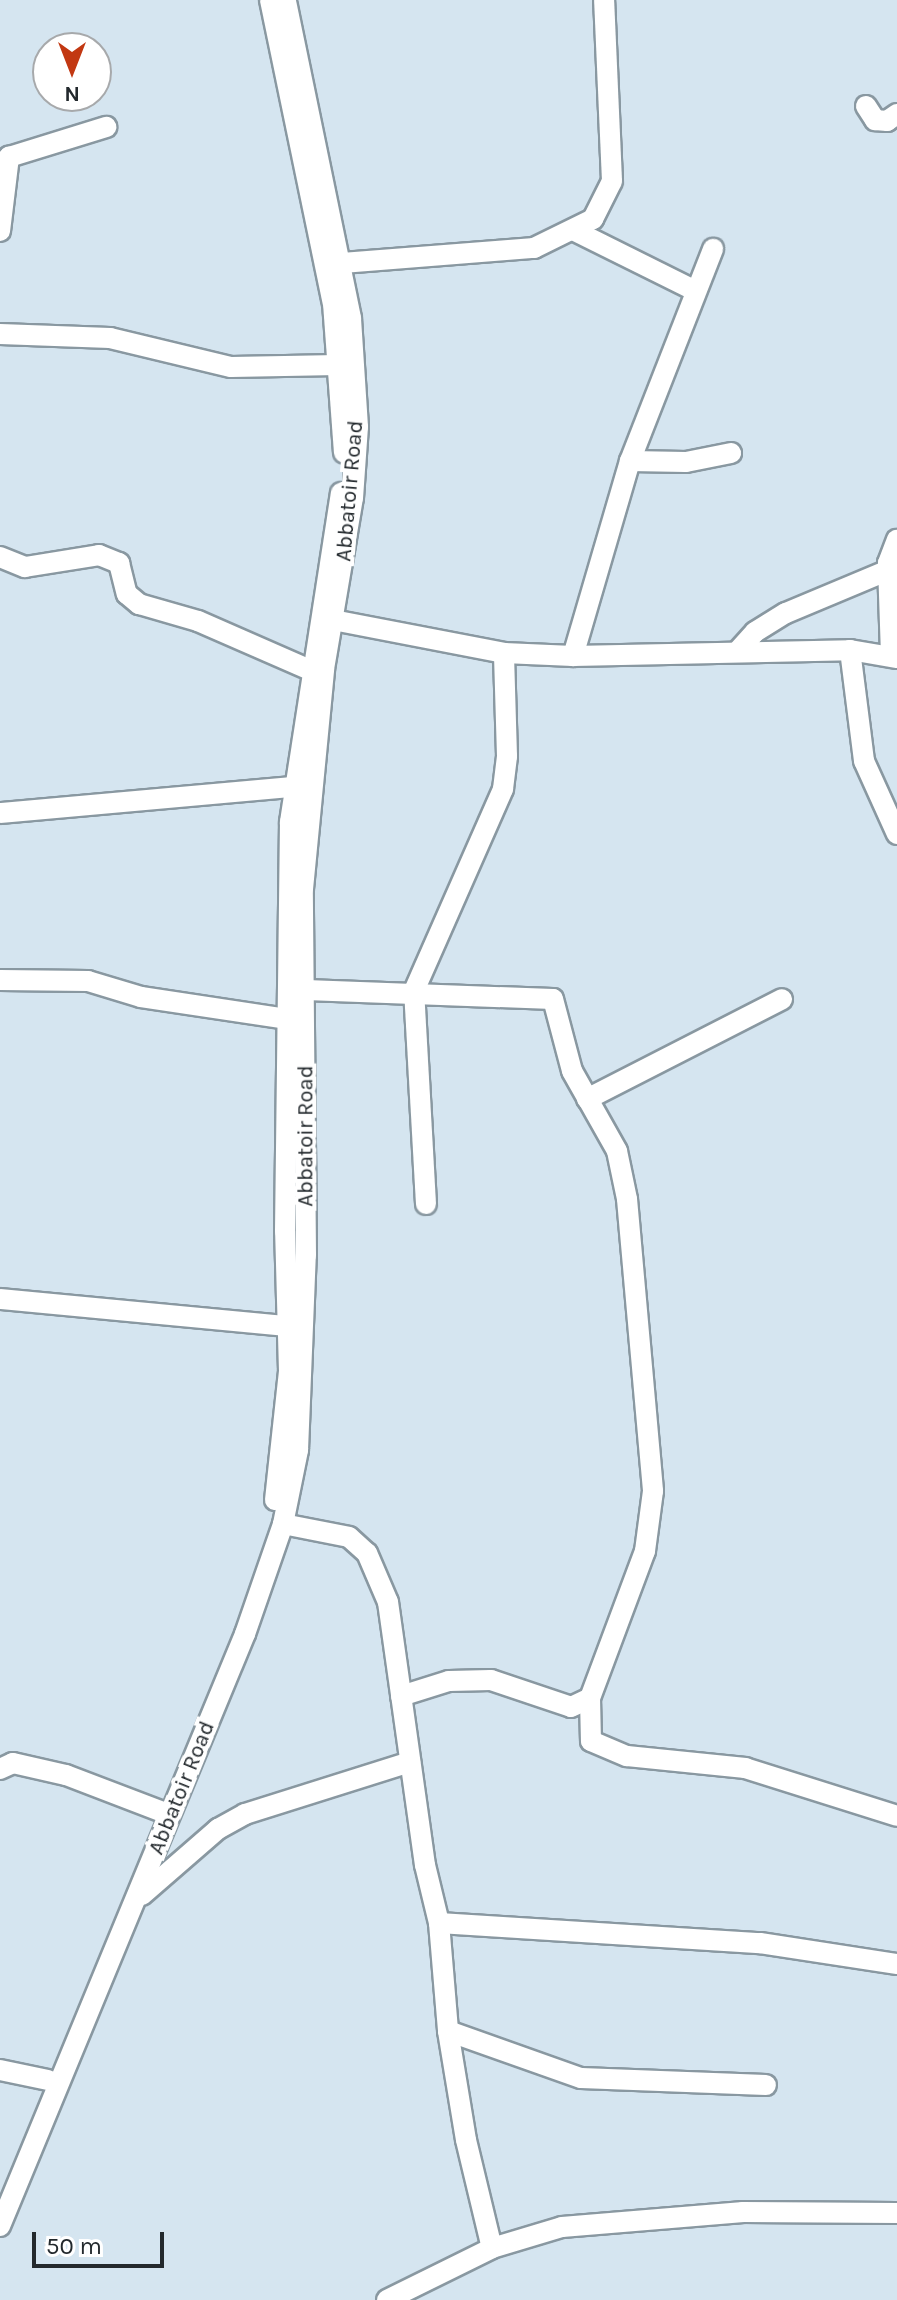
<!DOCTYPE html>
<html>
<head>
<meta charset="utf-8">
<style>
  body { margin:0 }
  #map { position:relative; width:897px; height:2300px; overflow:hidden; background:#d5e5f0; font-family:Karla,sans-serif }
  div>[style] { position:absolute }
  .roads { filter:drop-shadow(2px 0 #8998a1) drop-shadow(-2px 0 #8998a1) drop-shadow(0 2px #8998a1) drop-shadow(0 -2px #8998a1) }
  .minor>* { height:20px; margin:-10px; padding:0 10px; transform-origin:10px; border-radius:10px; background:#fff }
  span { translate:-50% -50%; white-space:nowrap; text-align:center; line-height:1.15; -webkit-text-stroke:8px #fff; paint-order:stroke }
  .street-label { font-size:22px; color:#23292d }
  .north { position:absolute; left:32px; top:32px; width:80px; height:80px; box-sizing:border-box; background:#fff; border:2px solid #a7a9ab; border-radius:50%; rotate:180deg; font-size:22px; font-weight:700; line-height:32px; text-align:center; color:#23292d }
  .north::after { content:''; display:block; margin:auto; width:28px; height:36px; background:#c23812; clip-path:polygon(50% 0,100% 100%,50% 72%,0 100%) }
  .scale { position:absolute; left:32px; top:2232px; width:132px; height:36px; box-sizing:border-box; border:4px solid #23292d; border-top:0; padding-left:10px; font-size:24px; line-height:28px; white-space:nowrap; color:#23292d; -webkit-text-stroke:6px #fff; paint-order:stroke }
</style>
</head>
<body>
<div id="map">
  <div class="roads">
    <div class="minor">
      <i style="left:270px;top:0;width:309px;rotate:78.3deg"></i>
      <i style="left:333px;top:303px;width:150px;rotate:85.8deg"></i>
      <i style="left:866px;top:106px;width:17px;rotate:57deg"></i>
      <i style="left:875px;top:120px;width:12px;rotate:5deg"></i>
      <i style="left:887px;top:121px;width:12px;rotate:-35deg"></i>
      <i style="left:0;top:231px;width:75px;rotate:-83.1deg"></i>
      <i style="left:9px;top:157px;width:102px;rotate:-17.2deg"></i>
      <i style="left:575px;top:231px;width:133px;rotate:26.4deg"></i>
      <i style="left:342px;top:263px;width:193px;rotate:-4.5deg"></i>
      <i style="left:534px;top:248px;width:66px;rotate:-26.2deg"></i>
      <i style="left:593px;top:219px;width:42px;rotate:-63.4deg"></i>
      <i style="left:612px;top:181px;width:181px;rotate:-92.5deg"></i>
      <i style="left:0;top:334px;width:110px;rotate:2.1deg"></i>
      <i style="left:110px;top:338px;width:124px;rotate:13.5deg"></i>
      <i style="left:231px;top:367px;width:107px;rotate:-1.1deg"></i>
      <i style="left:630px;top:461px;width:56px;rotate:1deg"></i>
      <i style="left:686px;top:462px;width:46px;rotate:-11.3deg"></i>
      <i style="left:0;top:557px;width:27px;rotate:22deg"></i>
      <i style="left:25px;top:567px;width:75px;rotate:-9.2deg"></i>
      <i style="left:99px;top:555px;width:22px;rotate:22deg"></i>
      <i style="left:119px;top:563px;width:32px;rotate:76deg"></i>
      <i style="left:127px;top:594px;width:16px;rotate:40deg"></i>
      <i style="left:139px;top:604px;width:61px;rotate:16.1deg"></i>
      <i style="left:198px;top:621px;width:122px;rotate:23.6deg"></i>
      <i style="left:333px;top:620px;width:174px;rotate:10.9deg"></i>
      <i style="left:504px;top:653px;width:69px;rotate:2.5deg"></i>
      <i style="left:573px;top:656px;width:277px;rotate:-1.2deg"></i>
      <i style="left:850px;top:650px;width:48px;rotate:9.7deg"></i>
      <i style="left:850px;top:650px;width:112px;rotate:82.8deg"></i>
      <i style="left:864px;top:761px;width:80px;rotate:65.7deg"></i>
      <i style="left:737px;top:652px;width:27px;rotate:-48deg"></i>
      <i style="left:755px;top:632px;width:36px;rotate:-32deg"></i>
      <i style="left:786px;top:613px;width:112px;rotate:-22.7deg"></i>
      <i style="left:891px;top:655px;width:92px;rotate:-91.9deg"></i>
      <i style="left:888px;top:563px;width:25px;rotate:-69deg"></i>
      <i style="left:573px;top:656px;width:203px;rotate:-73.7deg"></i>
      <i style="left:630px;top:461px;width:228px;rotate:-68.6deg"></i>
      <i style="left:0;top:813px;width:295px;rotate:-5.1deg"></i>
      <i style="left:0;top:980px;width:88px;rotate:0.7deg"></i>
      <i style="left:88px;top:981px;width:55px;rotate:16.8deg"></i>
      <i style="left:141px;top:997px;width:147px;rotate:8.6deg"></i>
      <i style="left:306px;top:990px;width:247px;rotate:2.1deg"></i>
      <i style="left:553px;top:999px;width:74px;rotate:75.2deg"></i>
      <i style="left:572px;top:1071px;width:92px;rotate:60.6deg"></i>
      <i style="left:617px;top:1151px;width:49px;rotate:78.2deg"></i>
      <i style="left:627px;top:1199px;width:293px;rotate:84.9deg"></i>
      <i style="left:653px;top:1491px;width:61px;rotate:97.6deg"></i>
      <i style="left:645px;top:1551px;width:157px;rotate:110.5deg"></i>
      <i style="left:590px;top:1698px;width:43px;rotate:88.7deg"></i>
      <i style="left:591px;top:1741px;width:39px;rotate:23deg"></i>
      <i style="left:627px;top:1756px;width:119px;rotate:5.8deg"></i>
      <i style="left:745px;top:1768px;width:159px;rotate:17.5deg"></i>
      <i style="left:587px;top:1099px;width:219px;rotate:-27.1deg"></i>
      <i style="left:426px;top:1204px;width:213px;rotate:-93.2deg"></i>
      <i style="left:414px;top:991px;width:221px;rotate:-66.2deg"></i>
      <i style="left:503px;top:789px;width:33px;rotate:-83deg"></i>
      <i style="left:507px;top:756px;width:103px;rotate:-91.7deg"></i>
      <i style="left:0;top:1299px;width:289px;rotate:5.4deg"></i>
      <i style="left:275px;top:1500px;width:130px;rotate:-83.8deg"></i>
      <i style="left:289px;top:1371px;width:140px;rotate:-91.6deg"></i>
      <i style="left:285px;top:1231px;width:409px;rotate:-89.3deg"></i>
      <i style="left:290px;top:822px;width:333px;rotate:-81.2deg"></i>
      <i style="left:283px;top:1524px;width:67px;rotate:11.1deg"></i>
      <i style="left:349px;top:1537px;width:24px;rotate:42deg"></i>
      <i style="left:367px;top:1553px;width:53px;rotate:66.8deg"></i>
      <i style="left:388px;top:1602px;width:266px;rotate:82deg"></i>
      <i style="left:425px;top:1865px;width:60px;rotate:76.4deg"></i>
      <i style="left:439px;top:1923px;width:108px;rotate:85.2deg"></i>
      <i style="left:448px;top:2031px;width:110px;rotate:80.6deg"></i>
      <i style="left:466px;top:2140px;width:111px;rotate:76.5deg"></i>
      <i style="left:401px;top:1696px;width:50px;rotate:-17.4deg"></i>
      <i style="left:449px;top:1681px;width:42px;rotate:-1.4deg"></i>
      <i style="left:491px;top:1680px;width:84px;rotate:18.6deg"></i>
      <i style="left:571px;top:1707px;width:21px;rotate:-25deg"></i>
      <i style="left:0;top:1769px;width:14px;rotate:-25deg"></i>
      <i style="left:13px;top:1763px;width:54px;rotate:12.8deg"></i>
      <i style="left:66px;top:1775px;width:104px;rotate:20.9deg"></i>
      <i style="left:142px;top:1895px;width:101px;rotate:-41deg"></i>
      <i style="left:218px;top:1829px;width:31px;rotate:-29deg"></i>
      <i style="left:245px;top:1814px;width:173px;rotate:-17.5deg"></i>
      <i style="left:439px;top:1923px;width:322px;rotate:3.6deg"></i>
      <i style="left:760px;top:1943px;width:139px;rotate:8.7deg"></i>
      <i style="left:448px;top:2031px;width:141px;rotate:19.5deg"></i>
      <i style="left:581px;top:2078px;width:185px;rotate:2.2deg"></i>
      <i style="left:0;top:2070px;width:49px;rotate:11.8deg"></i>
      <i style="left:0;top:2226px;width:641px;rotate:-67.52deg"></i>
      <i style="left:245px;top:1634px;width:116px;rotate:-70.9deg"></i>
      <i style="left:283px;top:1524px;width:76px;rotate:-78.5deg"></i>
      <i style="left:298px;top:1450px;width:195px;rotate:-87.7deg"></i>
      <i style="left:306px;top:1255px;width:366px;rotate:-90.5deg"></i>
      <i style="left:303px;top:889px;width:221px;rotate:-84.5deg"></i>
      <i style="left:324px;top:669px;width:173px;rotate:-80.4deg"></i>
      <i style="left:353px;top:498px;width:71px;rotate:-86deg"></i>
      <i style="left:358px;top:427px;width:109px;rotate:-93.7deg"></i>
      <i style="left:351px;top:318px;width:325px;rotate:-101.6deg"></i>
      <i style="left:387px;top:2300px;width:117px;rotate:-26.3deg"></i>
      <i style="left:492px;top:2248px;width:73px;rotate:-16.7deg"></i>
      <i style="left:562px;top:2227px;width:182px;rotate:-4.7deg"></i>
      <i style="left:743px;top:2212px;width:154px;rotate:0.4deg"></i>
    </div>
  </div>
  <div class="street-label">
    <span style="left:350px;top:491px;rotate:-85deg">Abbatoir Road</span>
    <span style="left:306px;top:1136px;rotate:-90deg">Abbatoir Road</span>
    <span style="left:182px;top:1788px;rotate:-68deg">Abbatoir Road</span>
  </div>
  <div class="north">N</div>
  <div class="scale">50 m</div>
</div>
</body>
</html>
